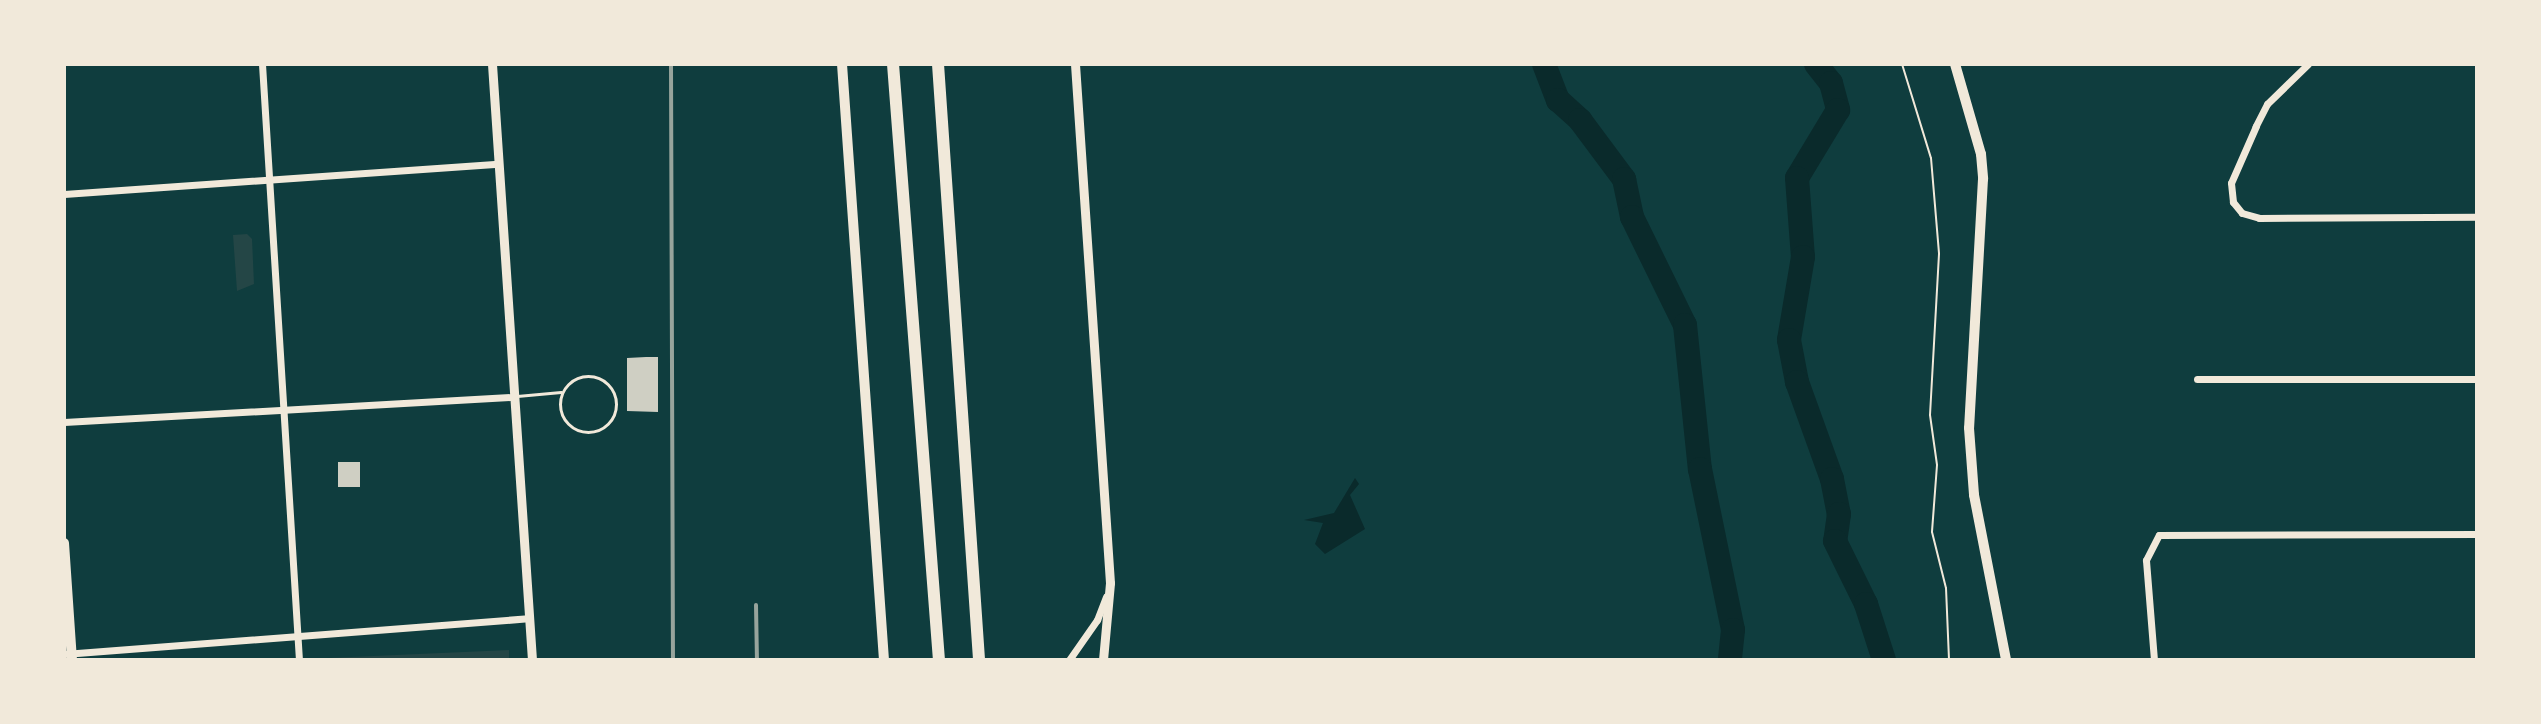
<!DOCTYPE html>
<html>
<head>
<meta charset="utf-8">
<style>
  body { margin:0 }
  #map { position:relative; width:2541px; height:724px; overflow:hidden; background:#0f3d3e; font-family:"Archivo Narrow",sans-serif }
  div>[style] { position:absolute }
  .green>* { inset:0; background:#244646 }
  .water>* { inset:0; background:#0a2a2b }
  .river>* { height:24px; margin:-12px; padding:0 12px; transform-origin:12px; border-radius:12px; background:#0a2a2b }
  .building>* { inset:0; background:#cfcfc3; transform-origin:0 0 }
  .path>* { height:2px; margin:-1px; padding:0 1px; transform-origin:1px; border-radius:1px; background:#f1e9da }
  .service>* { height:3px; margin:-1.5px; padding:0 1.5px; transform-origin:1.5px; border-radius:1.5px; background:#f1e9da }
  .service>.ring { margin:-1.5px; padding:0; box-sizing:content-box; background:none; border:3px solid #f1e9da; border-radius:50% }
  .minor>* { height:7px; margin:-3.5px; padding:0 3.5px; transform-origin:3.5px; border-radius:3.5px; background:#f1e9da }
  .tertiary>* { height:9px; margin:-4.5px; padding:0 4.5px; transform-origin:4.5px; border-radius:4.5px; background:#f1e9da }
  .secondary>* { height:10px; margin:-5px; padding:0 5px; transform-origin:5px; border-radius:5px; background:#f1e9da }
  .motorway>* { height:12px; margin:-6px; padding:0 6px; transform-origin:6px; border-radius:6px; background:#f1e9da }
  .rail>* { height:4px; margin:-2px; padding:0 2px; transform-origin:2px; border-radius:2px; background:#97a49c }
  span { translate:-50% -50%; white-space:nowrap; text-align:center; line-height:1.15; -webkit-text-stroke:8px #f1e9da; paint-order:stroke }
  .frame { position:absolute; inset:0; border:66px solid #f1e9da; pointer-events:none }
</style>
</head>
<body>
<div id="map">
  <div class="green">
    <i style="clip-path:polygon(247px 234px,252px 239px,254px 284px,237px 291px,233px 235px)"></i>
    <i style="clip-path:polygon(509px 650px,509px 660px,328px 658px)"></i>
  </div>
  <div class="water">
    <i style="clip-path:polygon(1355px 478px,1359px 484px,1350px 495px,1365px 529px,1325px 554px,1315px 544px,1323px 523px,1304px 520px,1334px 513px)"></i>
  </div>
  <div class="river">
    <i style="left:1544px;top:64px;width:39px;rotate:69deg"></i>
    <i style="left:1558px;top:100px;width:30px;rotate:42deg"></i>
    <i style="left:1580px;top:120px;width:74px;rotate:53.3deg"></i>
    <i style="left:1624px;top:179px;width:39px;rotate:78deg"></i>
    <i style="left:1632px;top:217px;width:120px;rotate:63.9deg"></i>
    <i style="left:1685px;top:325px;width:145px;rotate:84.1deg"></i>
    <i style="left:1700px;top:469px;width:164px;rotate:78.4deg"></i>
    <i style="left:1733px;top:630px;width:30px;rotate:96deg"></i>
    <i style="left:1816px;top:64px;width:24px;rotate:52deg"></i>
    <i style="left:1831px;top:83px;width:28px;rotate:75deg"></i>
    <i style="left:1838px;top:110px;width:79px;rotate:121.1deg"></i>
    <i style="left:1797px;top:178px;width:79px;rotate:85.7deg"></i>
    <i style="left:1803px;top:257px;width:84px;rotate:99.6deg"></i>
    <i style="left:1789px;top:340px;width:43px;rotate:79.2deg"></i>
    <i style="left:1797px;top:382px;width:103px;rotate:70.2deg"></i>
    <i style="left:1832px;top:479px;width:36px;rotate:79deg"></i>
    <i style="left:1839px;top:514px;width:27px;rotate:98deg"></i>
    <i style="left:1835px;top:541px;width:70px;rotate:63.8deg"></i>
    <i style="left:1866px;top:604px;width:59px;rotate:72.2deg"></i>
  </div>
  <div class="building">
    <i style="clip-path:polygon(646px 357px,658px 357px,658px 412px,627px 411px,627px 358px)"></i>
    <i style="left:360px;top:462px;width:25px;height:22px;rotate:90deg"></i>
  </div>
  <div class="path">
    <i style="left:1902px;top:64px;width:98px;rotate:72.9deg"></i>
    <i style="left:1931px;top:158px;width:96px;rotate:85.2deg"></i>
    <i style="left:1939px;top:254px;width:161px;rotate:93.2deg"></i>
    <i style="left:1930px;top:415px;width:50px;rotate:82deg"></i>
    <i style="left:1937px;top:465px;width:67px;rotate:94.3deg"></i>
    <i style="left:1932px;top:532px;width:58px;rotate:76deg"></i>
    <i style="left:1946px;top:588px;width:72px;rotate:87.6deg"></i>
  </div>
  <div class="service">
    <i class="ring" style="left:560px;top:376px;width:53px;height:53px"></i>
    <i style="left:517px;top:396px;width:44px;rotate:-5.2deg"></i>
  </div>
  <div class="minor">
    <i style="left:262px;top:64px;width:597px;rotate:86.45deg"></i>
    <i style="left:2308px;top:64px;width:57px;rotate:135.7deg"></i>
    <i style="left:2267px;top:104px;width:25px;rotate:117deg"></i>
    <i style="left:2256px;top:126px;width:62px;rotate:113.7deg"></i>
    <i style="left:2231px;top:183px;width:19px;rotate:84deg"></i>
    <i style="left:2233px;top:202px;width:14px;rotate:51deg"></i>
    <i style="left:2242px;top:213px;width:18px;rotate:16deg"></i>
    <i style="left:2259px;top:218px;width:218px;rotate:-0.3deg"></i>
    <i style="left:64px;top:194px;width:435px;rotate:-4deg"></i>
    <i style="left:2197px;top:379px;width:280px"></i>
    <i style="left:64px;top:422px;width:450px;rotate:-3.2deg"></i>
    <i style="left:64px;top:654px;width:465px;rotate:-4.4deg"></i>
    <i style="left:1069px;top:660px;width:49px;rotate:-55deg"></i>
    <i style="left:1097px;top:620px;width:25px;rotate:-69deg"></i>
    <i style="left:2154px;top:660px;width:100px;rotate:-94.6deg"></i>
    <i style="left:2146px;top:560px;width:28px;rotate:-63deg"></i>
    <i style="left:2159px;top:535px;width:318px;rotate:-0.2deg"></i>
  </div>
  <div class="tertiary">
    <i style="left:492px;top:64px;width:597px;rotate:86.16deg"></i>
    <i style="left:1075px;top:64px;width:520px;rotate:86.14deg"></i>
    <i style="left:1110px;top:583px;width:77px;rotate:95.2deg"></i>
  </div>
  <div class="secondary">
    <i style="left:842px;top:64px;width:597px;rotate:85.97deg"></i>
    <i style="left:1955px;top:64px;width:94px;rotate:73.9deg"></i>
    <i style="left:1981px;top:154px;width:25px;rotate:85deg"></i>
    <i style="left:1983px;top:179px;width:249px;rotate:93.2deg"></i>
    <i style="left:1969px;top:428px;width:67px;rotate:85.7deg"></i>
    <i style="left:1974px;top:495px;width:168px;rotate:79deg"></i>
    <i style="left:64px;top:543px;width:117px;rotate:86.1deg"></i>
  </div>
  <div class="motorway">
    <i style="left:893px;top:64px;width:598px;rotate:85.59deg"></i>
    <i style="left:938px;top:64px;width:597px;rotate:86.06deg"></i>
  </div>
  <div class="rail">
    <i style="left:671px;top:64px;width:596px;rotate:89.81deg"></i>
    <i style="left:756px;top:605px;width:55px;rotate:89deg"></i>
  </div>
  <div class="frame"></div>
</div>
</body>
</html>
